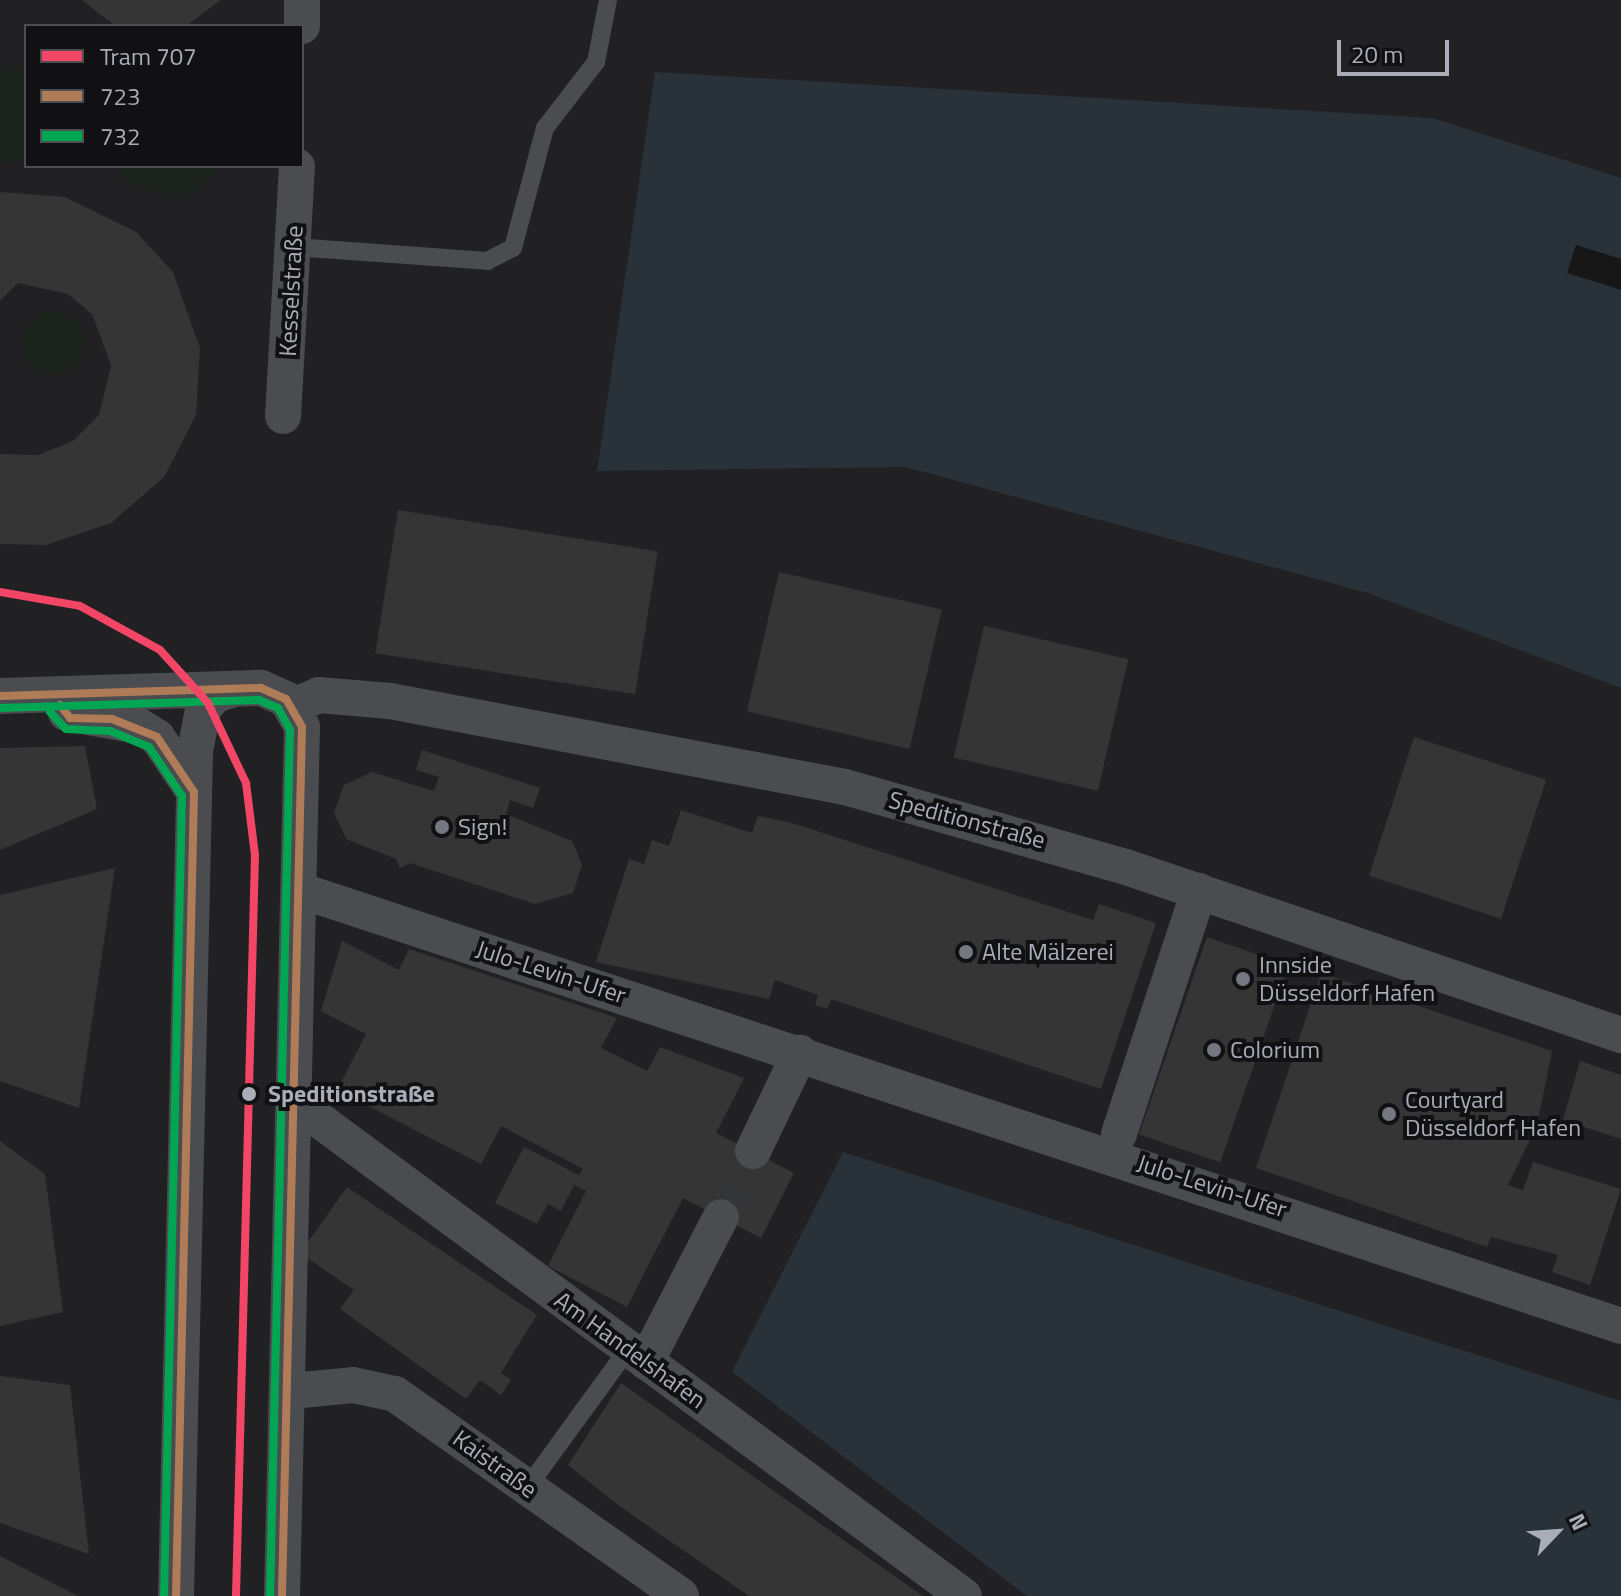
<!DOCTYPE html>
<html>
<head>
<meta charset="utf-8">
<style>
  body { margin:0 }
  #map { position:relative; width:1621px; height:1596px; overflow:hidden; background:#171717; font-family:"Titillium Web",sans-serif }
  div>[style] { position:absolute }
  .built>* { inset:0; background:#212123 }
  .green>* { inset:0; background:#1d241e }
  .round { border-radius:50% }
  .water>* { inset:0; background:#2a3239 }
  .pier>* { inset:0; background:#171717 }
  .building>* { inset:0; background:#353536; transform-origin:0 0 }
  .street-tunnel>* { height:36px; margin-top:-18px; transform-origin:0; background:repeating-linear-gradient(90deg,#343537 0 36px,transparent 0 54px) }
  .lane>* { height:18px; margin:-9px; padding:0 9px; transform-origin:9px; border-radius:9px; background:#4b4c50 }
  .street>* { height:36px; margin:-18px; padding:0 18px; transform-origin:18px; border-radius:18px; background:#4b4c50 }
  .bus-1>* { height:8px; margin:-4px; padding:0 4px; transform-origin:4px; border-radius:4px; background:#b07c57 }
  .bus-2>* { height:8px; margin:-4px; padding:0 4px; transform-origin:4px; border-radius:4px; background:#00a651 }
  .tram-1>* { height:8px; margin:-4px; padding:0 4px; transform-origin:4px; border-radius:4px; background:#f34667 }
  .dots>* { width:22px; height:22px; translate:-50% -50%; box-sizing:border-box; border:4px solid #111113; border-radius:50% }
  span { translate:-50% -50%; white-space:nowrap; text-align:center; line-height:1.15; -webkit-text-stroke:8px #111113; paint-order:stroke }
  .street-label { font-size:24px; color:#a8adb8 }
  .poi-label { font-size:24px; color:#a8adb8 }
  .left { translate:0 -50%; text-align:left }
  .stop-label { font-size:24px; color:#a8adb8; font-weight:700 }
  .legend { position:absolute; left:24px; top:24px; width:280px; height:144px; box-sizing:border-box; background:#111113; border:2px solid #4d4f55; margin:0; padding:10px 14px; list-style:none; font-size:24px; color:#a8adb8 }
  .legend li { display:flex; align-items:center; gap:16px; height:40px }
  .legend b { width:40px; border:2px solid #4d4f55 }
  .north { position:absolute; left:1517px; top:1492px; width:80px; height:80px; -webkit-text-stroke:6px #111113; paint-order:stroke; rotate:65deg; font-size:22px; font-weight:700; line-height:32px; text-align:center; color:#a8adb8 }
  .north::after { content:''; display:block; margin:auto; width:28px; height:36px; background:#a8adb8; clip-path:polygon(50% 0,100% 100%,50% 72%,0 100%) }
  .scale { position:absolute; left:1337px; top:40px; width:112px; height:36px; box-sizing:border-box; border:4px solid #a8adb8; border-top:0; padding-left:10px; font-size:24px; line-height:28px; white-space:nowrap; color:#a8adb8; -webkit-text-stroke:6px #111113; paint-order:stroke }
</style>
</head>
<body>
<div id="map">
  <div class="built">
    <i style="clip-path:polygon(evenodd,0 0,1621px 0,1621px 1596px,0 1596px,0 0,26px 26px,302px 26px,302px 166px,26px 166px,26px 26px)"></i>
  </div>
  <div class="green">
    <i style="clip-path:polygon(19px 66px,26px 70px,26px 161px,0 163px,0 68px)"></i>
    <i style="clip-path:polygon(114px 166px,223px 166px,193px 193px,170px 198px,128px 183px)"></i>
    <i class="round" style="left:22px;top:311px;width:64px;height:64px"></i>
  </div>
  <div class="water">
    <i style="clip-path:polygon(655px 72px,1432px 118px,1621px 178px,1621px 688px,1368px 593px,906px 467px,597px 471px)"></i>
    <i style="clip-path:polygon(843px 1152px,1621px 1401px,1621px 1596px,1027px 1596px,732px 1372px)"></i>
  </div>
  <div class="pier">
    <i style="clip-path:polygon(1576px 245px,1621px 259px,1621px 290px,1567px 273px)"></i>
  </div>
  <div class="building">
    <i style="clip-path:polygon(82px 0,221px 0,186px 26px,115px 26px)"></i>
    <i style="clip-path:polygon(0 192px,65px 197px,136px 232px,173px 272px,200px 348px,196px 415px,164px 477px,111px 523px,46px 545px,0 544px,0 454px,38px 455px,73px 441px,99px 415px,111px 365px,92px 314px,68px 294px,18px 283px,0 301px)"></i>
    <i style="left:398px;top:510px;width:263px;height:145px;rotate:9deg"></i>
    <i style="left:779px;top:572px;width:167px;height:143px;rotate:13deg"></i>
    <i style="left:984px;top:626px;width:148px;height:135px;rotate:13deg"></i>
    <i style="left:1414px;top:737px;width:139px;height:146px;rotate:18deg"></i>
    <i style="clip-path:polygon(85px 746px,97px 809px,0 850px,0 748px)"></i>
    <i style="clip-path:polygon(422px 750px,540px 788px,533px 808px,510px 800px,506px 814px,572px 841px,582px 865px,573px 893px,535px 904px,410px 863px,400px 868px,396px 859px,346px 839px,334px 813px,344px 785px,372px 772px,434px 791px,439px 777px,416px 770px)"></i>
    <i style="clip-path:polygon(681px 810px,752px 833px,758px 816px,792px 823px,1093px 920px,1099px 904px,1156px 923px,1101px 1089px,831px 999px,827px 1009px,815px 1005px,818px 995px,775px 980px,769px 999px,596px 962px,629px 859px,644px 864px,652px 840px,669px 846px)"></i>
    <i style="clip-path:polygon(115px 868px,79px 1108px,0 1081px,0 895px)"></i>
    <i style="left:1207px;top:937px;width:86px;height:209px;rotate:19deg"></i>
    <i style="clip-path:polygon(342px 941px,399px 970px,409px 949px,617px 1018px,601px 1048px,647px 1071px,660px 1047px,744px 1078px,716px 1133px,794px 1173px,761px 1238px,683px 1198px,627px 1307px,548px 1266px,586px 1191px,574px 1185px,561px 1211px,548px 1204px,537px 1224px,495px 1203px,524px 1147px,579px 1175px,583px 1169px,501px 1126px,481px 1164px,337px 1090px,366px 1034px,321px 1011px)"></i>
    <i style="clip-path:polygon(1321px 973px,1552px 1051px,1537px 1125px,1508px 1185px,1523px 1190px,1533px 1162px,1621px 1189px,1590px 1285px,1552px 1272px,1558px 1255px,1491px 1237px,1487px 1247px,1256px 1168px)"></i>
    <i style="clip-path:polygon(1580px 1061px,1621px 1075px,1621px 1139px,1563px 1120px)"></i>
    <i style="clip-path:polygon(0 1141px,45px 1174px,63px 1312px,0 1326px)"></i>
    <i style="clip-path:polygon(347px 1187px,537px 1315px,501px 1373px,511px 1380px,501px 1395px,480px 1380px,466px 1399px,340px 1309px,354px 1290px,300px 1253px)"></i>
    <i style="clip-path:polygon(0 1376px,70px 1385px,89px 1554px,0 1523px)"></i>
    <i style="clip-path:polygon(621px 1383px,842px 1539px,923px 1596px,749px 1596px,618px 1505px,568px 1465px)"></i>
    <i style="clip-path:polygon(0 1556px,78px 1596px,0 1596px)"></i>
  </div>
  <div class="street-tunnel">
    <i style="left:721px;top:1217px;width:73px;rotate:-64.1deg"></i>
  </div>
  <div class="lane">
    <i style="left:294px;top:247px;width:194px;rotate:4.1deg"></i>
    <i style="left:487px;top:261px;width:29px;rotate:-27deg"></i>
    <i style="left:513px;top:248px;width:124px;rotate:-75.1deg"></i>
    <i style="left:545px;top:128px;width:83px;rotate:-52.3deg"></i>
    <i style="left:596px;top:62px;width:63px;rotate:-79deg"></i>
    <i style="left:527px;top:1488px;width:172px;rotate:-54deg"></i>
  </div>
  <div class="street">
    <i style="left:302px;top:26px;width:26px;rotate:-90deg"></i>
    <i style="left:283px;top:416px;width:250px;rotate:-86.8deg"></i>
    <i style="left:0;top:696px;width:261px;rotate:-1.8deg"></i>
    <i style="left:261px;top:688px;width:27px;rotate:24deg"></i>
    <i style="left:286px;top:699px;width:32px;rotate:60deg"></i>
    <i style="left:302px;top:727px;width:869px;rotate:91.32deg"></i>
    <i style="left:293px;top:706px;width:28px;rotate:-23deg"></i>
    <i style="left:319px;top:695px;width:71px;rotate:4.8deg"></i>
    <i style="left:390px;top:701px;width:463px;rotate:10.7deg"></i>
    <i style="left:845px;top:787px;width:292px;rotate:15.9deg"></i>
    <i style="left:1126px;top:867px;width:523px;rotate:18.75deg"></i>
    <i style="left:66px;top:713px;width:74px;rotate:10.1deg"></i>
    <i style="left:139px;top:726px;width:21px;rotate:31deg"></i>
    <i style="left:157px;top:737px;width:66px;rotate:56.1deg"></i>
    <i style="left:302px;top:891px;width:1389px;rotate:18.25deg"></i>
    <i style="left:296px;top:1103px;width:830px;rotate:36.43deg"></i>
    <i style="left:1119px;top:1134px;width:256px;rotate:-71.8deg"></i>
    <i style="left:753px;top:1151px;width:109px;rotate:-64.4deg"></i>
    <i style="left:646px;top:1362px;width:163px;rotate:-62.7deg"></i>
    <i style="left:291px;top:1391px;width:62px;rotate:-5.5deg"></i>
    <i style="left:353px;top:1385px;width:43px;rotate:12.1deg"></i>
    <i style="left:395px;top:1394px;width:350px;rotate:35.2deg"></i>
    <i style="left:176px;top:1596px;width:844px;rotate:-88.71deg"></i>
    <i style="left:195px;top:752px;width:44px;rotate:-79.5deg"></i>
    <i style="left:203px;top:709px;width:18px;rotate:-49deg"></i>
    <i style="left:215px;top:695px;width:21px;rotate:-17deg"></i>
  </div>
  <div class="bus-1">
    <i style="left:0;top:696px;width:261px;rotate:-1.8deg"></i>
    <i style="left:261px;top:688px;width:27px;rotate:24deg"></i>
    <i style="left:286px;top:699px;width:32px;rotate:60deg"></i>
    <i style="left:302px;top:727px;width:869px;rotate:91.32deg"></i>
    <i style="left:60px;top:705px;width:16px;rotate:52deg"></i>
    <i style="left:70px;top:718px;width:42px;rotate:1.4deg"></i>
    <i style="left:112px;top:719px;width:48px;rotate:21.8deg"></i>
    <i style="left:157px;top:737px;width:66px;rotate:56.1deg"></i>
    <i style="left:194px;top:792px;width:804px;rotate:91.28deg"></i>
  </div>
  <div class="bus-2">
    <i style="left:0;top:708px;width:259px;rotate:-1.8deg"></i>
    <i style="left:259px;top:700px;width:21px;rotate:23deg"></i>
    <i style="left:278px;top:708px;width:25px;rotate:61deg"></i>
    <i style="left:290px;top:730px;width:866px;rotate:91.32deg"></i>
    <i style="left:50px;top:712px;width:23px;rotate:47deg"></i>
    <i style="left:66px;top:729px;width:44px;rotate:2.6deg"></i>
    <i style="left:110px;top:731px;width:42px;rotate:22.3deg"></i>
    <i style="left:149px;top:747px;width:59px;rotate:56deg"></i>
    <i style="left:182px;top:796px;width:800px;rotate:91.29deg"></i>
  </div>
  <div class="tram-1">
    <i style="left:0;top:592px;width:81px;rotate:9.9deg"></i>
    <i style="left:80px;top:606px;width:91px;rotate:28.8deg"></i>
    <i style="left:160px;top:650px;width:72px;rotate:47.8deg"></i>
    <i style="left:208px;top:703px;width:89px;rotate:64.6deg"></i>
    <i style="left:246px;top:783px;width:73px;rotate:82.9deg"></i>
    <i style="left:255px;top:855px;width:741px;rotate:91.47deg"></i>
  </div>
  <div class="dots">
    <i style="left:442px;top:827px;background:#757880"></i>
    <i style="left:966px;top:952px;background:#757880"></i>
    <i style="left:1243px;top:979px;background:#757880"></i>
    <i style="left:1214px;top:1050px;background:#757880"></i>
    <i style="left:249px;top:1094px;background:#a8adb8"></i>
    <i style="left:1389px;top:1114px;background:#757880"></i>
  </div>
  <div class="street-label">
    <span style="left:291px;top:291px;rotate:-87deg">Kesselstraße</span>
    <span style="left:967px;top:820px;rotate:15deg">Speditionstraße</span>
    <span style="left:551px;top:972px;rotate:18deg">Julo-Levin-Ufer</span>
    <span style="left:1212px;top:1186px;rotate:18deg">Julo-Levin-Ufer</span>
    <span style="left:630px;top:1350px;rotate:36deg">Am Handelshafen</span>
    <span style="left:495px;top:1464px;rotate:36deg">Kaistraße</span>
  </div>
  <div class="poi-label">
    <span class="left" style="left:458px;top:827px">Sign!</span>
    <span class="left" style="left:982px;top:952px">Alte Mälzerei</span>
    <span class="left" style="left:1259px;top:979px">Innside<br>Düsseldorf Hafen</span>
    <span class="left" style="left:1230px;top:1050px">Colorium</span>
    <span class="left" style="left:1405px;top:1114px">Courtyard<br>Düsseldorf Hafen</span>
  </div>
  <div class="stop-label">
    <span class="left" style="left:268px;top:1094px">Speditionstraße</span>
  </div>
  <ul class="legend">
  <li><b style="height:10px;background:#f34667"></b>Tram 707</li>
  <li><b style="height:10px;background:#b07c57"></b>723</li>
  <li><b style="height:10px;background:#00a651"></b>732</li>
  </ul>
  <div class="north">N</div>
  <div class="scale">20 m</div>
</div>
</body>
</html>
